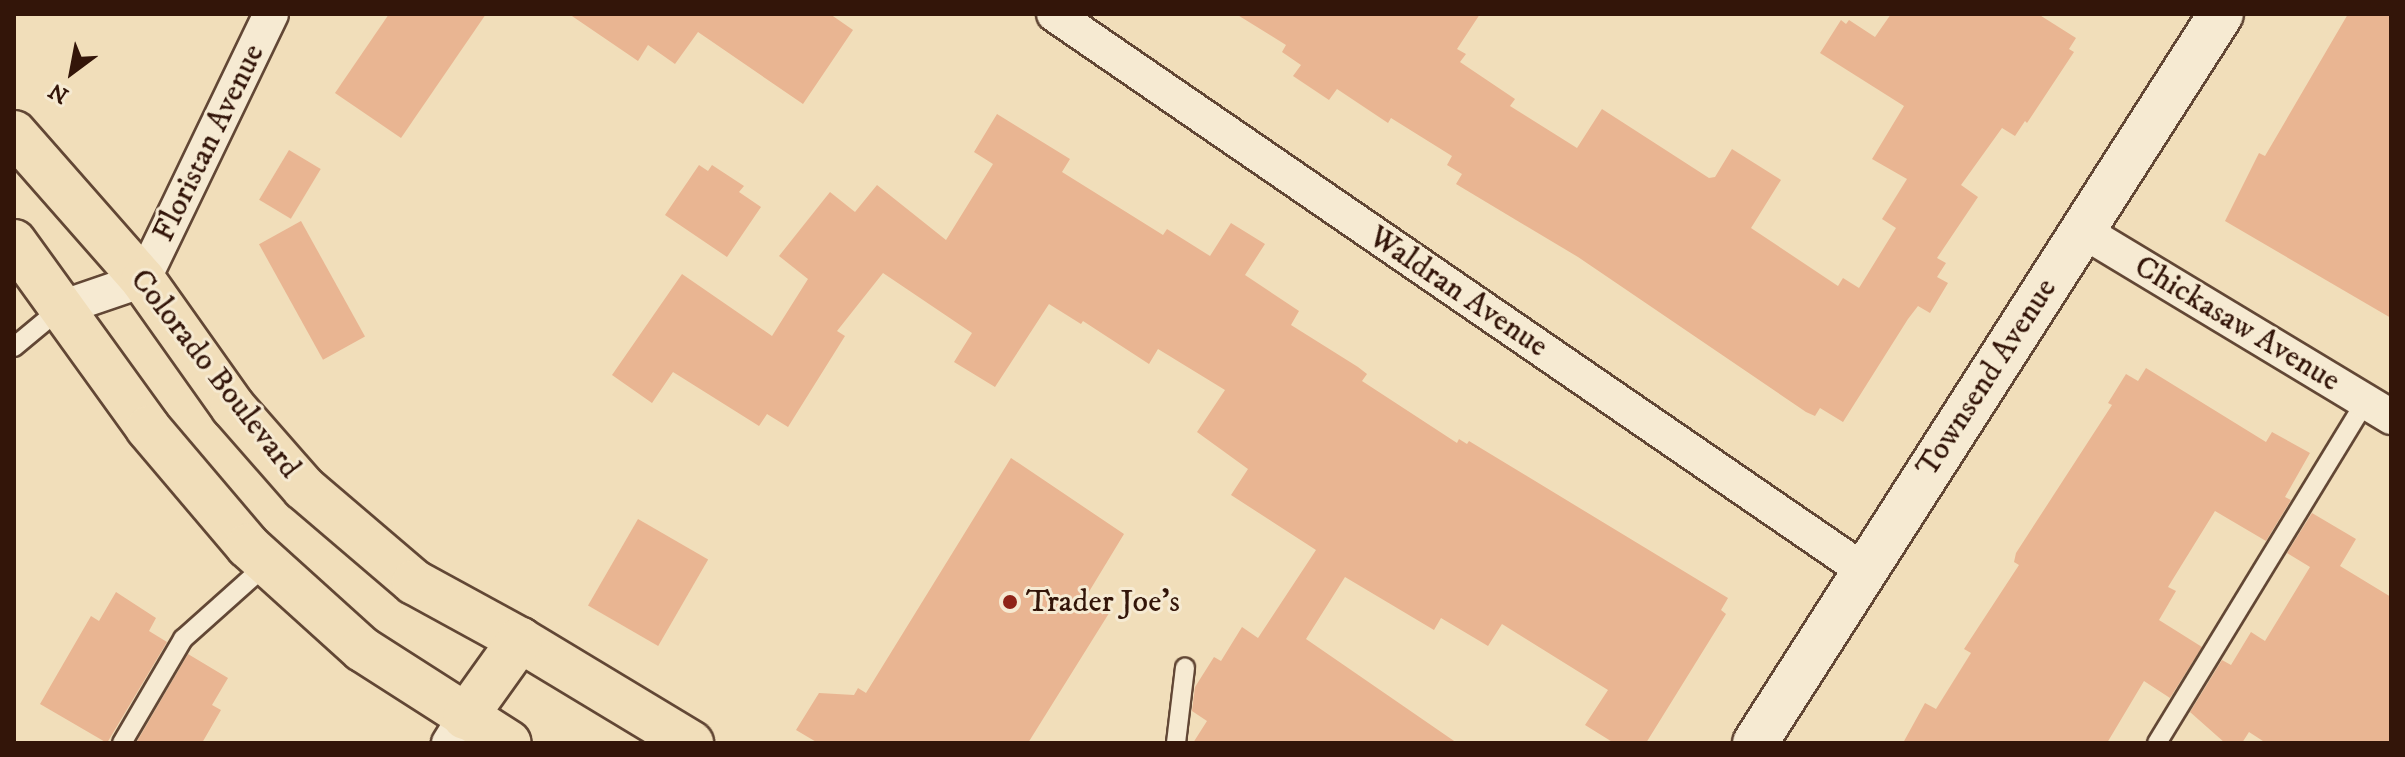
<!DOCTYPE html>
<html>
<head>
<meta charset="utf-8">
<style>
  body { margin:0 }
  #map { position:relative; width:2405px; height:757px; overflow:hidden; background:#f1deba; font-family:"IM FELL DW Pica",serif }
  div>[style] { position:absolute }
  .building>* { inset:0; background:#e9b592; transform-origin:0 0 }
  .roads { filter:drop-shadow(2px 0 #624735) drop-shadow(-2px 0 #624735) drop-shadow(0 2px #624735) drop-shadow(0 -2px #624735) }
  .lane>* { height:18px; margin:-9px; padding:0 9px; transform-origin:9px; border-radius:9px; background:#f6ead2 }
  .street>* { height:34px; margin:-17px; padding:0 17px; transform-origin:17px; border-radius:17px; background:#f6ead2 }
  .secondary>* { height:44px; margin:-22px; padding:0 22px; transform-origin:22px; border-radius:22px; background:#f6ead2 }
  .primary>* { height:44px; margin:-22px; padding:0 22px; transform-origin:22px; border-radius:22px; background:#f1deba }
  .dots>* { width:22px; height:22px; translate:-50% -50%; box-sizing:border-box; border:4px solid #f6ead2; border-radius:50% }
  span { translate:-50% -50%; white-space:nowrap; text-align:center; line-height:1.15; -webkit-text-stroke:6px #f6ead2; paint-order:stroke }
  .street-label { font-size:32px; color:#331509 }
  .poi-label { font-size:32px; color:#331509 }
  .left { translate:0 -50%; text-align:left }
  .frame { position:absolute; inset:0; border:16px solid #331509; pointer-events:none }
  .north { position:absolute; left:32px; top:32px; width:80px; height:80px; -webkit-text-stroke:6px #f6ead2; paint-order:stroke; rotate:212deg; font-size:22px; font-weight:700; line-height:32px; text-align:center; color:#331509 }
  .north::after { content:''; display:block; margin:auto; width:28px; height:36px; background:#331509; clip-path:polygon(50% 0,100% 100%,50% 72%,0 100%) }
</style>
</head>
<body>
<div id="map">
  <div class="building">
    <i style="clip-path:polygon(389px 14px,486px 14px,401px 138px,335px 93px)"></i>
    <i style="clip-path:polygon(569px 14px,830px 14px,853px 30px,803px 104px,698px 32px,675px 64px,648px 45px,638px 61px)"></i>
    <i style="clip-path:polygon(1236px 14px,1480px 14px,1457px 49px,1466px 54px,1460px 62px,1515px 99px,1510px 106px,1577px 148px,1602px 109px,1709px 178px,1715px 177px,1732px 149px,1781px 180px,1751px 228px,1838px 286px,1843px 278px,1859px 288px,1896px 228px,1882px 219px,1907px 179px,1872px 159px,1904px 106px,1820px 53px,1841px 20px,1846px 24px,1849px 20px,1875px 37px,1891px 14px,2038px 14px,2076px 38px,2069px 49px,2074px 52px,2027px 123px,2025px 121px,2015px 136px,2002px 128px,1961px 185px,1978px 197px,1937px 258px,1946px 263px,1937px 277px,1948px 283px,1930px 313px,1918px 306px,1908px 319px,1843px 422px,1820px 408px,1815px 416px,1806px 412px,1578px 257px,1456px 184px,1462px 174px,1447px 165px,1452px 156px,1391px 118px,1388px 123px,1337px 89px,1329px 100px,1293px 76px,1301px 65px,1282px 52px,1286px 45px)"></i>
    <i style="clip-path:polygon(2348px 14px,2391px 14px,2391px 318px,2225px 221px,2259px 153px,2265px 156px)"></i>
    <i style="clip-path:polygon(997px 114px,1070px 159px,1062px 172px,1163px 235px,1167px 229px,1210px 256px,1231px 223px,1265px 244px,1245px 275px,1299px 311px,1291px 325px,1358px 367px,1367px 374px,1362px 381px,1457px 443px,1459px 439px,1467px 444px,1469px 441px,1728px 598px,1721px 610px,1726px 614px,1646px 743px,1614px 743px,1585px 725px,1608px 690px,1502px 624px,1488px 646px,1441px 618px,1434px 630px,1345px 577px,1306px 639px,1457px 743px,1193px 743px,1207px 721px,1192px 711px,1195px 687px,1214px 657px,1221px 661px,1242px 627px,1258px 638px,1316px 550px,1231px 495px,1248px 469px,1197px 432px,1225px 390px,1158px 349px,1149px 364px,1083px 321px,1081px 324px,1049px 304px,995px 387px,954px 362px,972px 333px,883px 273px,837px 331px,845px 336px,788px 427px,767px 414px,759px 426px,673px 372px,652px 403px,612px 375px,682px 274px,772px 336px,808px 279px,779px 256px,830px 192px,855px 212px,877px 185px,946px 240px,993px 164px,974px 152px)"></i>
    <i style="left:289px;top:150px;width:37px;height:58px;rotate:31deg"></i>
    <i style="clip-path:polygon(699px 165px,708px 171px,712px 165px,744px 186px,739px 192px,761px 207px,727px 257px,665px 215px)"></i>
    <i style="left:301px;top:221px;width:132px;height:48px;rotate:61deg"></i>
    <i style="clip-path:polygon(2146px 368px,2266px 442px,2272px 432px,2310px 453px,2285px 497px,2291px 500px,2266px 541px,2215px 511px,2168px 587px,2176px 591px,2159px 620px,2202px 647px,2170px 698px,2144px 681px,2107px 743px,1903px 743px,1925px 703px,1936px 709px,1971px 653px,1964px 649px,2019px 565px,2014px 562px,2016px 553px,2112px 405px,2108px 403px,2126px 374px,2138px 381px)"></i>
    <i style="clip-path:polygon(1011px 458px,1124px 534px,1087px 595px,1111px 610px,1028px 743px,818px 743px,796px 730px,819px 693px,854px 695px,858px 688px,866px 693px)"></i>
    <i style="clip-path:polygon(2312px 513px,2356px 539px,2340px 566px,2391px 597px,2391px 743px,2266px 743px,2249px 732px,2242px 743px,2225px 743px,2190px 712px,2222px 660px,2231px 665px,2251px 632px,2265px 641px,2310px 567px,2287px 553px)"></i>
    <i style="left:638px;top:519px;width:81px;height:100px;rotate:30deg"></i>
    <i style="clip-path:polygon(116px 592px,156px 618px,149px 631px,167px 642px,107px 743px,40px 704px,91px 616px,99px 621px)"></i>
    <i style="clip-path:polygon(188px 654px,228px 678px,212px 705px,221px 710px,202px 743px,136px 743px)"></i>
  </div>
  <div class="roads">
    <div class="lane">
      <i style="left:14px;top:347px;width:61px;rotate:-39.7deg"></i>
      <i style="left:122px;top:743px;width:121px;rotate:-59.6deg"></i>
      <i style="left:183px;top:639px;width:113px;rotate:-41.8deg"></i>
      <i style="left:1176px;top:743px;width:76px;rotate:-83.2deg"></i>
      <i style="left:2157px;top:743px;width:401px;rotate:-58.6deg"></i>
    </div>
    <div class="street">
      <i style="left:1054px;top:14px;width:982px;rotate:34.5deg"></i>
      <i style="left:2083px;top:231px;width:360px;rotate:31.1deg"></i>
      <i style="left:61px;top:308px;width:87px;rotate:-18.9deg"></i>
      <i style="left:143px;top:280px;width:295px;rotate:-64.3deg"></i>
      <i style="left:449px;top:743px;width:31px;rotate:-58deg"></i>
    </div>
    <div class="secondary">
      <i style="left:1755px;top:743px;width:865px;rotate:-57.41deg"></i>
    </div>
    <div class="primary">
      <i style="left:14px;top:133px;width:196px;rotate:48.7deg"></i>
      <i style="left:143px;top:280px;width:156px;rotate:54.7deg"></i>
      <i style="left:233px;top:407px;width:108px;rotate:48.8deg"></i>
      <i style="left:304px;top:488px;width:145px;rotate:40.5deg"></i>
      <i style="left:414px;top:582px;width:121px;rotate:28.7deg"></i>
      <i style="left:520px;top:640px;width:200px;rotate:31.1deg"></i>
      <i style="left:14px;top:242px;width:229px;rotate:54.2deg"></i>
      <i style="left:148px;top:428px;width:155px;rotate:49.7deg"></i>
      <i style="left:248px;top:546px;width:154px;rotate:42.1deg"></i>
      <i style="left:362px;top:649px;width:174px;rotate:32.6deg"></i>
      <i style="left:465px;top:717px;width:95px;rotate:-54.5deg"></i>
    </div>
  </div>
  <div class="dots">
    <i style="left:1010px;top:602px;background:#8f2418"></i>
  </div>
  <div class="street-label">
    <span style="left:209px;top:143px;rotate:-64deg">Floristan Avenue</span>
    <span style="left:1458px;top:292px;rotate:34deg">Waldran Avenue</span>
    <span style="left:2237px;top:324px;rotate:31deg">Chickasaw Avenue</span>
    <span style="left:215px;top:374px;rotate:52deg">Colorado Boulevard</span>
    <span style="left:1987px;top:378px;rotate:-57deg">Townsend Avenue</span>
  </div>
  <div class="poi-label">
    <span class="left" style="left:1026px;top:602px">Trader Joe's</span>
  </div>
  <div class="frame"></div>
  <div class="north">N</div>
</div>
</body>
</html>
